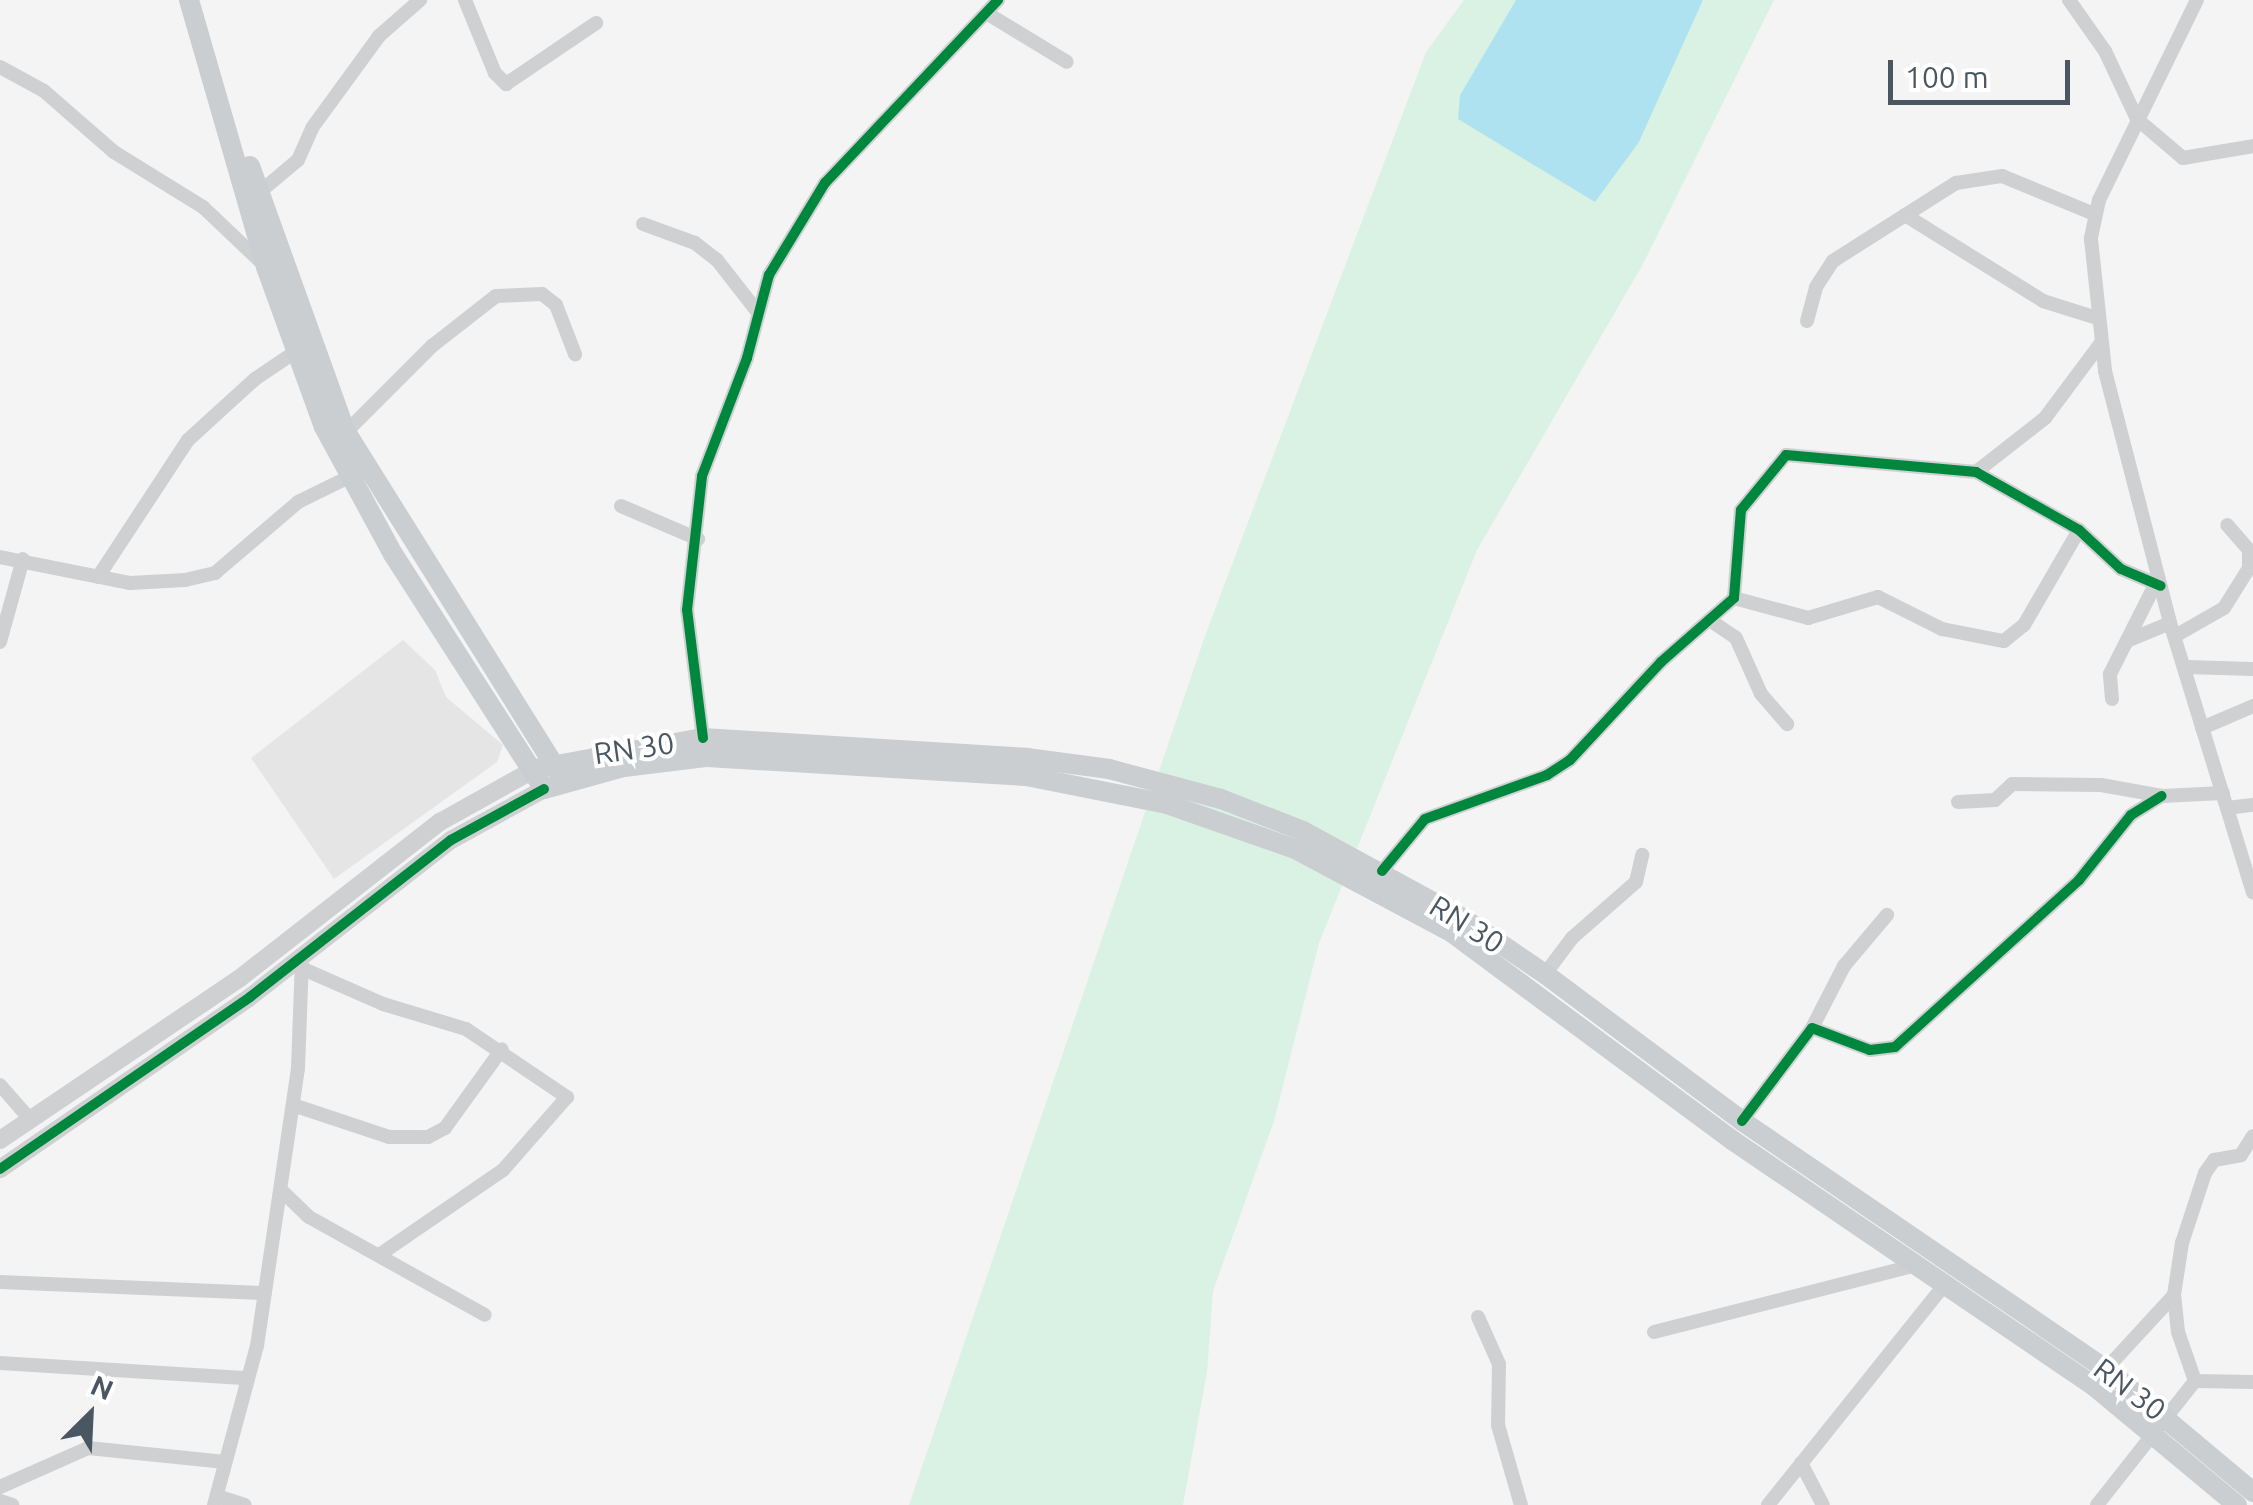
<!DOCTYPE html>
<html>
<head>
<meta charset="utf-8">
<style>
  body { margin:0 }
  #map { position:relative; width:2253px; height:1505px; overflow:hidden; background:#f4f4f4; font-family:Ubuntu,sans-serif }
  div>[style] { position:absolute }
  .education>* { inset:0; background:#e6e5e6 }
  .green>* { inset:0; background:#d9f2e3 }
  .water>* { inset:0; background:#aee2f0 }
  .minor>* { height:14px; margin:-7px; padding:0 7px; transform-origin:7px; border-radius:7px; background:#ced0d2 }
  .tertiary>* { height:18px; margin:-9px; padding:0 9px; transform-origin:9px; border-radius:9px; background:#ced0d2 }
  .primary>* { height:20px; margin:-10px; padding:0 10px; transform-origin:10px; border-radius:10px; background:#caced1 }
  .cycleway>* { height:10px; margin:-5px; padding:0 5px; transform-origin:5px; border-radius:5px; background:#00873e }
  span { translate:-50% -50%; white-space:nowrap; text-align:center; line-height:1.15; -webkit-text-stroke:8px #fff; paint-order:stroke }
  .street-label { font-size:30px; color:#4a5661 }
  .north { position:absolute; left:40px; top:1365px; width:100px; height:100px; -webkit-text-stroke:8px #fff; paint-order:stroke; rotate:24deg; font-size:28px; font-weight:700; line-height:40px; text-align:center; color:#4a5661 }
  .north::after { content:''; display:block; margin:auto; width:35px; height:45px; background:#4a5661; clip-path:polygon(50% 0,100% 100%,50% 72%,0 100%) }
  .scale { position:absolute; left:1888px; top:60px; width:182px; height:45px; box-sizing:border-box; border:5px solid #4a5661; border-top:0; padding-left:12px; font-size:30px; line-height:35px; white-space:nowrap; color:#4a5661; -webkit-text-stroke:8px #fff; paint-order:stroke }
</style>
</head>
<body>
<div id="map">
  <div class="education">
    <i style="clip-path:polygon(403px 640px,435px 670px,446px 697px,503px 745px,497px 762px,334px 879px,251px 758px)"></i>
  </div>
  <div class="green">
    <i style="clip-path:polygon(1464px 0,1516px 0,1460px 95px,1639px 142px,1703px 0,1774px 0,1643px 264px,1477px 550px,1319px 943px,1274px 1121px,1213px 1291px,1207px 1372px,1183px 1505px,909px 1505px,1205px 636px,1426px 52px)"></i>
  </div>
  <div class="water">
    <i style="clip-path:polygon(1516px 0,1703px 0,1639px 142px,1595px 202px,1458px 119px,1460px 95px)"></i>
  </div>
  <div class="minor">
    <i style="left:465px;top:0;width:79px;rotate:67.7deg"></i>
    <i style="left:495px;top:73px;width:16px;rotate:45deg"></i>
    <i style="left:506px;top:84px;width:109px;rotate:-34.1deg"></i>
    <i style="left:2069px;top:0;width:62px;rotate:54.8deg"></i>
    <i style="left:2105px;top:51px;width:75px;rotate:64.8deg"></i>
    <i style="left:2197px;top:0;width:223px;rotate:116.1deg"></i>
    <i style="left:2099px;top:200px;width:40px;rotate:102deg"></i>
    <i style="left:2091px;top:239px;width:133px;rotate:83.9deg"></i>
    <i style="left:2105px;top:371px;width:260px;rotate:75.5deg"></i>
    <i style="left:2170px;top:623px;width:282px;rotate:72.9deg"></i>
    <i style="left:988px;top:14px;width:92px;rotate:31.3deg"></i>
    <i style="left:0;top:67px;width:50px;rotate:28.6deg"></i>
    <i style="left:44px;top:91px;width:93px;rotate:41.1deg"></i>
    <i style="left:114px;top:152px;width:105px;rotate:31.7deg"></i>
    <i style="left:203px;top:207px;width:80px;rotate:43.5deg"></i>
    <i style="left:2137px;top:119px;width:60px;rotate:40.3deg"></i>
    <i style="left:2183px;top:158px;width:71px;rotate:-9.7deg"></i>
    <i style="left:261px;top:191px;width:48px;rotate:-40deg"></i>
    <i style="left:298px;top:160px;width:35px;rotate:-66deg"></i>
    <i style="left:312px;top:128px;width:114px;rotate:-53.9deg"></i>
    <i style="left:379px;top:36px;width:55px;rotate:-41.3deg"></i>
    <i style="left:1905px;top:215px;width:163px;rotate:31.9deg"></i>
    <i style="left:2043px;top:301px;width:57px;rotate:17.5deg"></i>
    <i style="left:643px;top:224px;width:55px;rotate:20.1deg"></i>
    <i style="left:695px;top:243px;width:28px;rotate:38deg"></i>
    <i style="left:717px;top:260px;width:63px;rotate:52deg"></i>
    <i style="left:1807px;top:321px;width:35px;rotate:-75deg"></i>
    <i style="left:1816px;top:287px;width:31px;rotate:-57deg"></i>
    <i style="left:1833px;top:261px;width:146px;rotate:-32.4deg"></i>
    <i style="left:1956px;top:183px;width:47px;rotate:-8.7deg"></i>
    <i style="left:2002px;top:176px;width:100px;rotate:22.4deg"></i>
    <i style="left:346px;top:432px;width:122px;rotate:-45deg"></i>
    <i style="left:432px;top:346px;width:81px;rotate:-38deg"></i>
    <i style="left:496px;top:296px;width:46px;rotate:-2.5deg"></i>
    <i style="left:542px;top:294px;width:18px;rotate:38deg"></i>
    <i style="left:556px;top:305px;width:53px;rotate:68.8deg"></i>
    <i style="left:1976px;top:472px;width:88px;rotate:-38deg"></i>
    <i style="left:2045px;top:418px;width:94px;rotate:-53.3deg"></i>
    <i style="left:621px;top:506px;width:84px;rotate:23.2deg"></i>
    <i style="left:0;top:557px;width:133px;rotate:11.3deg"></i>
    <i style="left:130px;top:583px;width:55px;rotate:-3.1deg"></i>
    <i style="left:185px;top:580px;width:31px;rotate:-13deg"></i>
    <i style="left:215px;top:573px;width:109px;rotate:-40.5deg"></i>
    <i style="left:298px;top:502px;width:59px;rotate:-26.1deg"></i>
    <i style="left:98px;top:577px;width:164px;rotate:-56.7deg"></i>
    <i style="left:188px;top:440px;width:91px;rotate:-42.3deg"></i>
    <i style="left:255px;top:379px;width:48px;rotate:-34deg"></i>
    <i style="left:1734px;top:598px;width:77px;rotate:15.1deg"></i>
    <i style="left:1808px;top:618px;width:73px;rotate:-16.7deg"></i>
    <i style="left:1878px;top:597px;width:72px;rotate:26.6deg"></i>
    <i style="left:1942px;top:629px;width:63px;rotate:11deg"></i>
    <i style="left:2004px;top:641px;width:26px;rotate:-39deg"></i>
    <i style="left:2024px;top:625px;width:110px;rotate:-59.9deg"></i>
    <i style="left:1711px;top:621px;width:30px;rotate:34deg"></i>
    <i style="left:1736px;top:638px;width:61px;rotate:65.9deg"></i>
    <i style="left:1761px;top:694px;width:40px;rotate:49deg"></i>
    <i style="left:2175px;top:636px;width:56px;rotate:-29.7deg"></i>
    <i style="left:2224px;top:608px;width:47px;rotate:-58deg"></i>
    <i style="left:2249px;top:568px;width:18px;rotate:-90deg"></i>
    <i style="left:2249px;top:550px;width:33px;rotate:-131deg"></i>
    <i style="left:2129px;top:640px;width:44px;rotate:-22.5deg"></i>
    <i style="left:0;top:642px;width:86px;rotate:-74.5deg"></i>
    <i style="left:2186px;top:667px;width:67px;rotate:1.7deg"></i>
    <i style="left:2112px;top:699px;width:25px;rotate:-95deg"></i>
    <i style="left:2110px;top:674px;width:100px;rotate:-63.2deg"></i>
    <i style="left:2202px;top:728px;width:56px;rotate:-23.3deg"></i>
    <i style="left:703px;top:738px;width:129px;rotate:-97.1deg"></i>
    <i style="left:687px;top:610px;width:135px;rotate:-83.6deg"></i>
    <i style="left:702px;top:476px;width:126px;rotate:-69.1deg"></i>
    <i style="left:747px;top:358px;width:86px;rotate:-75.2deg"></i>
    <i style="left:769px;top:275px;width:108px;rotate:-58.7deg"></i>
    <i style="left:825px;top:183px;width:252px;rotate:-46.6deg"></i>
    <i style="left:1958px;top:802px;width:37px;rotate:-3deg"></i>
    <i style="left:1995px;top:800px;width:23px;rotate:-43deg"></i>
    <i style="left:2012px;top:784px;width:89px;rotate:0.6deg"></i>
    <i style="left:2101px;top:785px;width:62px;rotate:10.2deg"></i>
    <i style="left:2162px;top:796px;width:61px;rotate:-2.8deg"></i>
    <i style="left:2227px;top:808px;width:26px;rotate:-7deg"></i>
    <i style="left:1382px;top:871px;width:67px;rotate:-50.4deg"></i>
    <i style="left:1425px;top:819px;width:130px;rotate:-19.8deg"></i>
    <i style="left:1547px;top:775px;width:27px;rotate:-33deg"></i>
    <i style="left:1570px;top:760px;width:134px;rotate:-47.1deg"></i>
    <i style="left:1661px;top:662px;width:97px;rotate:-41.2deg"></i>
    <i style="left:1734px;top:598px;width:88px;rotate:-85.5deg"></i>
    <i style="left:1741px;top:510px;width:71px;rotate:-50.7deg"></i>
    <i style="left:1786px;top:455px;width:191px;rotate:5.1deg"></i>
    <i style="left:1976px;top:472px;width:118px;rotate:29.4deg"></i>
    <i style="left:2079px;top:530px;width:57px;rotate:42.9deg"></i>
    <i style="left:2121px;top:569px;width:43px;rotate:23deg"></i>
    <i style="left:301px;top:968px;width:90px;rotate:23.7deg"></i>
    <i style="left:383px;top:1004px;width:87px;rotate:16.8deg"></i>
    <i style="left:466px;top:1029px;width:122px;rotate:34deg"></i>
    <i style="left:567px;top:1097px;width:97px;rotate:131.2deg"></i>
    <i style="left:503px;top:1170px;width:148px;rotate:145.5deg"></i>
    <i style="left:1545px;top:974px;width:45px;rotate:-53.1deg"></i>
    <i style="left:1572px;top:938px;width:85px;rotate:-41.2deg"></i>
    <i style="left:1636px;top:882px;width:28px;rotate:-77deg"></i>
    <i style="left:1812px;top:1028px;width:70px;rotate:-62.7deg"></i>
    <i style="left:1844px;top:966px;width:67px;rotate:-49.9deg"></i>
    <i style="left:0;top:1085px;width:44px;rotate:48.7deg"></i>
    <i style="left:293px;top:1105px;width:101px;rotate:18.4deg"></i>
    <i style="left:389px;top:1137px;width:39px"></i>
    <i style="left:428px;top:1137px;width:19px;rotate:-28deg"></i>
    <i style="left:445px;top:1128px;width:97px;rotate:-54.2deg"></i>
    <i style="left:1742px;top:1121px;width:116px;rotate:-53deg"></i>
    <i style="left:1812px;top:1028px;width:62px;rotate:20.8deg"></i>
    <i style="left:1870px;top:1050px;width:25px;rotate:-7deg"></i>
    <i style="left:1895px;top:1047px;width:248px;rotate:-42.2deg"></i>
    <i style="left:2079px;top:880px;width:83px;rotate:-51.3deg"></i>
    <i style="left:2131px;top:815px;width:36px;rotate:-32deg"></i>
    <i style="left:281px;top:1190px;width:39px;rotate:44deg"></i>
    <i style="left:309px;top:1217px;width:201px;rotate:29.1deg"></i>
    <i style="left:0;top:1282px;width:265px;rotate:2.4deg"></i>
    <i style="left:1478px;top:1317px;width:51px;rotate:65.9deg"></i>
    <i style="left:1499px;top:1364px;width:61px;rotate:90.9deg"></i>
    <i style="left:1498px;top:1425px;width:83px;rotate:74deg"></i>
    <i style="left:1654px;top:1332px;width:267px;rotate:-14.3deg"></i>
    <i style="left:0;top:1363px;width:248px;rotate:3.5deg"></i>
    <i style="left:2106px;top:1369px;width:100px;rotate:-47.4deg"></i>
    <i style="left:2195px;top:1381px;width:52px;rotate:-109.1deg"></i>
    <i style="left:2178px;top:1332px;width:37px;rotate:-96deg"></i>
    <i style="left:2174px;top:1295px;width:53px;rotate:-81.3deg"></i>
    <i style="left:2182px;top:1243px;width:74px;rotate:-71.8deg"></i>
    <i style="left:2205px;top:1173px;width:16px;rotate:-55deg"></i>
    <i style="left:2214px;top:1160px;width:27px;rotate:-10deg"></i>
    <i style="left:2241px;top:1155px;width:22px;rotate:-58deg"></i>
    <i style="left:2195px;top:1381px;width:58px;rotate:1deg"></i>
    <i style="left:1801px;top:1463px;width:47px;rotate:62.4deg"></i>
    <i style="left:0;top:1487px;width:96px;rotate:-23.9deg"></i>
    <i style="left:88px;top:1448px;width:138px;rotate:5.8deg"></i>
    <i style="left:217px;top:1496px;width:29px;rotate:18deg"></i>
    <i style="left:0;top:1501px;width:13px;rotate:18deg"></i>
    <i style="left:214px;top:1505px;width:165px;rotate:-74.9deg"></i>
    <i style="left:257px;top:1346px;width:281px;rotate:-81.6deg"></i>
    <i style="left:298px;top:1068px;width:109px;rotate:-87.9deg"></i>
    <i style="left:1768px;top:1505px;width:283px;rotate:-51.3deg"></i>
    <i style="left:2097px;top:1505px;width:158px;rotate:-51.7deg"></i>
  </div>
  <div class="tertiary">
    <i style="left:0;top:1140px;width:290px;rotate:-34deg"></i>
    <i style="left:240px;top:978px;width:254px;rotate:-38deg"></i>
    <i style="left:440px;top:822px;width:109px;rotate:-29.2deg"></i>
    <i style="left:0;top:1169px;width:303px;rotate:-34.5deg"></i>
    <i style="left:250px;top:997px;width:255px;rotate:-38deg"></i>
    <i style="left:451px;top:840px;width:106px;rotate:-28.7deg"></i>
  </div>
  <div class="primary">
    <i style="left:189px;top:0;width:278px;rotate:73.9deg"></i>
    <i style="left:266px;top:267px;width:170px;rotate:70.1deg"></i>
    <i style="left:324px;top:427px;width:145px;rotate:61.5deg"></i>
    <i style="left:393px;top:554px;width:279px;rotate:57.3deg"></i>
    <i style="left:544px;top:789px;width:83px;rotate:-15.4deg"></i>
    <i style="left:624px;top:767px;width:84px;rotate:-6.9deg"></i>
    <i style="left:707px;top:757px;width:320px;rotate:3.4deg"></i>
    <i style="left:1026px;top:776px;width:144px;rotate:11.2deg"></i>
    <i style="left:1167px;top:804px;width:136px;rotate:19.4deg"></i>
    <i style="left:1295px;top:849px;width:177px;rotate:28deg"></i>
    <i style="left:1451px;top:932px;width:350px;rotate:36.5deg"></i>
    <i style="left:1732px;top:1140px;width:438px;rotate:34.2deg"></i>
    <i style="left:2094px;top:1386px;width:186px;rotate:39.8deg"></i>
    <i style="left:250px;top:166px;width:283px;rotate:70.2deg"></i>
    <i style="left:346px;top:432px;width:403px;rotate:58deg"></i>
    <i style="left:535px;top:769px;width:171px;rotate:-10.5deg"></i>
    <i style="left:703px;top:738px;width:325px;rotate:3.5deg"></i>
    <i style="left:1027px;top:758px;width:83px;rotate:7.6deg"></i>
    <i style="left:1109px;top:769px;width:116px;rotate:15deg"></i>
    <i style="left:1221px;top:799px;width:88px;rotate:21.3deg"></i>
    <i style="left:1303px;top:831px;width:180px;rotate:28.6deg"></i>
    <i style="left:1461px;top:917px;width:102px;rotate:34.2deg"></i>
    <i style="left:1545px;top:974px;width:246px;rotate:36.7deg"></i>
    <i style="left:1742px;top:1121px;width:440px;rotate:34.3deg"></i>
    <i style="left:2106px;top:1369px;width:192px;rotate:39.9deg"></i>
  </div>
  <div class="cycleway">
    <i style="left:703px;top:738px;width:129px;rotate:-97.1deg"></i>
    <i style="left:687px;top:610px;width:135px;rotate:-83.6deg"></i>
    <i style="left:702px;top:476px;width:126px;rotate:-69.1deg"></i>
    <i style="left:747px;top:358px;width:86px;rotate:-75.2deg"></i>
    <i style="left:769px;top:275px;width:108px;rotate:-58.7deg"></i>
    <i style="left:825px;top:183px;width:252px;rotate:-46.6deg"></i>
    <i style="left:1382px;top:871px;width:67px;rotate:-50.4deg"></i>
    <i style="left:1425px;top:819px;width:130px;rotate:-19.8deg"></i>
    <i style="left:1547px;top:775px;width:27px;rotate:-33deg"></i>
    <i style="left:1570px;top:760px;width:134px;rotate:-47.1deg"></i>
    <i style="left:1661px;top:662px;width:97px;rotate:-41.2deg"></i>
    <i style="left:1734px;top:598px;width:88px;rotate:-85.5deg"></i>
    <i style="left:1741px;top:510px;width:71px;rotate:-50.7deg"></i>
    <i style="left:1786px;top:455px;width:191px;rotate:5.1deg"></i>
    <i style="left:1976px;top:472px;width:118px;rotate:29.4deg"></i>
    <i style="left:2079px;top:530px;width:57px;rotate:42.9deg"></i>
    <i style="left:2121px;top:569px;width:43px;rotate:23deg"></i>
    <i style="left:1742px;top:1121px;width:116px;rotate:-53deg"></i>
    <i style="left:1812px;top:1028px;width:62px;rotate:20.8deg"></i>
    <i style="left:1870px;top:1050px;width:25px;rotate:-7deg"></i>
    <i style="left:1895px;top:1047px;width:248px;rotate:-42.2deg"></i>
    <i style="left:2079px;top:880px;width:83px;rotate:-51.3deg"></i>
    <i style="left:2131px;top:815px;width:36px;rotate:-32deg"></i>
    <i style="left:0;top:1169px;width:303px;rotate:-34.5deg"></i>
    <i style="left:250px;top:997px;width:255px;rotate:-38deg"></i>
    <i style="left:451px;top:840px;width:106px;rotate:-28.7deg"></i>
  </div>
  <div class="street-label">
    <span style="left:634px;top:748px;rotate:-8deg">RN 30</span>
    <span style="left:1467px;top:924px;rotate:32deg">RN 30</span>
    <span style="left:2130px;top:1389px;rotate:37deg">RN 30</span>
  </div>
  <div class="north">N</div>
  <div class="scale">100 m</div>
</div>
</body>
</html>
